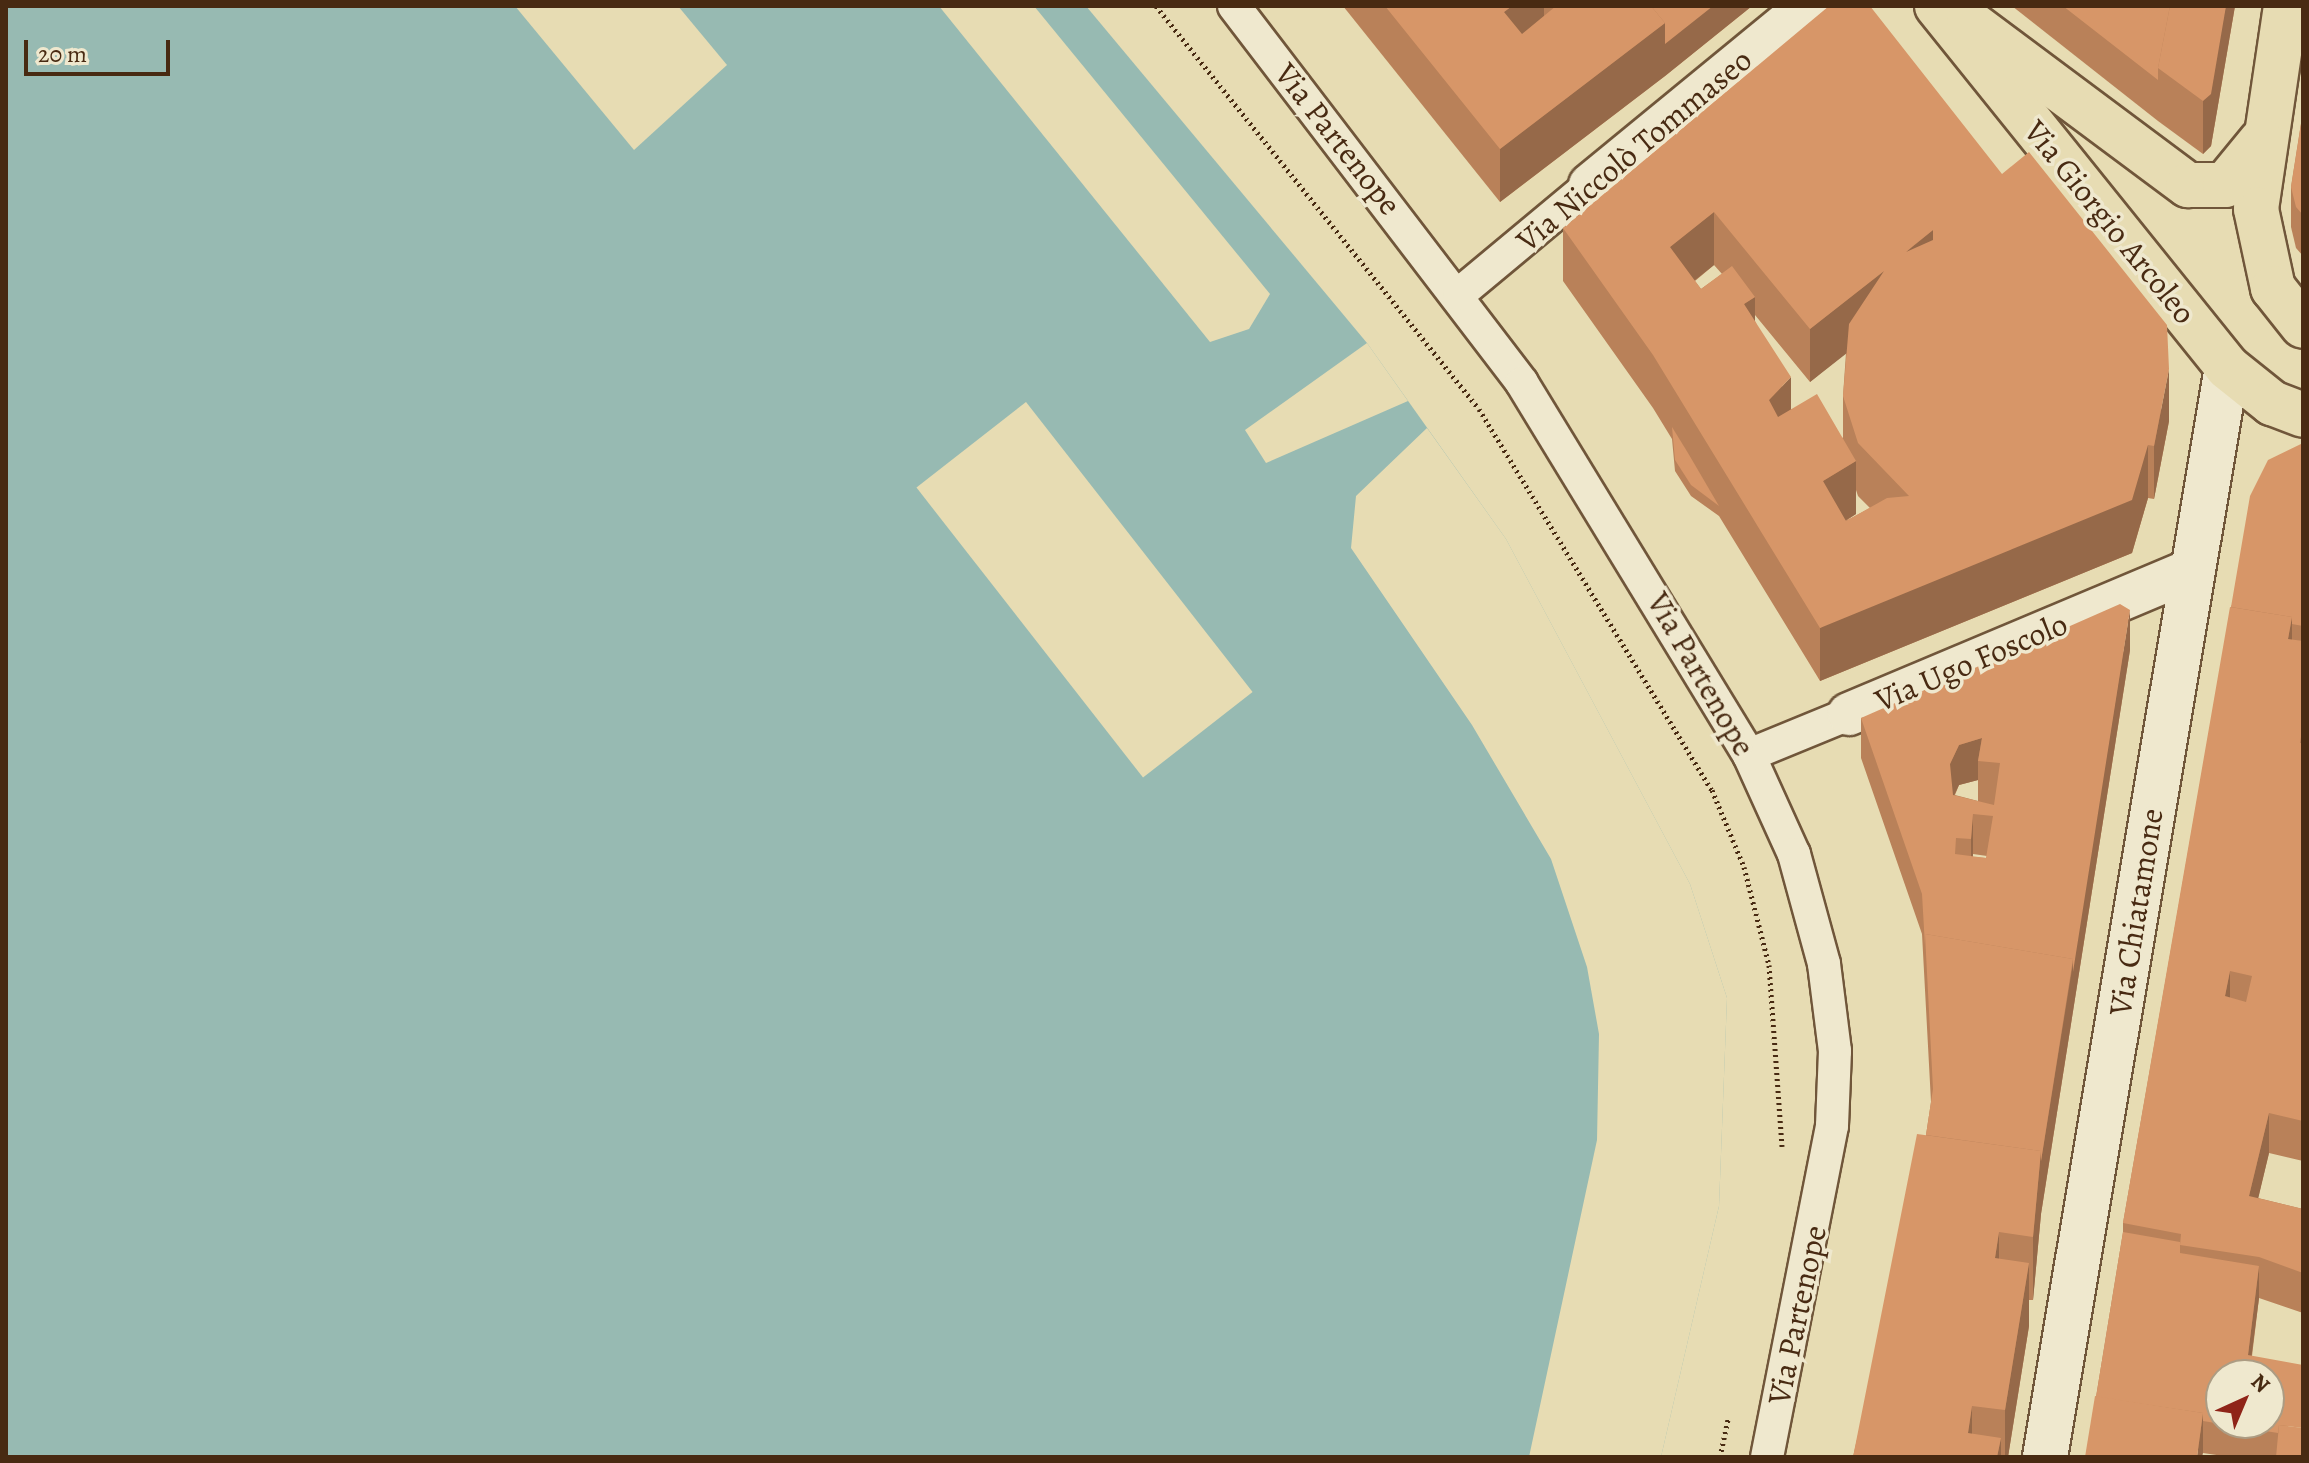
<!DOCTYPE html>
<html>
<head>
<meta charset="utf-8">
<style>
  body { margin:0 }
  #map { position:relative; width:2309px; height:1463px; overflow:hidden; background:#e7dcb3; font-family:Alegreya,serif }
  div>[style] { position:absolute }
  .water>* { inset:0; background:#97bab2 }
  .pier>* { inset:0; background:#e7dcb3; transform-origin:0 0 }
  .path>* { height:5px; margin-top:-2.5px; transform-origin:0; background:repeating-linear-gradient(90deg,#482a12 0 2px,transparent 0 6px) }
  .roads { filter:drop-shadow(2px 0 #70563a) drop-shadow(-2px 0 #70563a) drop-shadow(0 2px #70563a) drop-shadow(0 -2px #70563a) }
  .pedestrian>* { height:32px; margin:-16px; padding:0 16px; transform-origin:16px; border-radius:16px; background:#efe8ce }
  .minor>* { height:42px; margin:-21px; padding:0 21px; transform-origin:21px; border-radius:21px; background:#efe8ce }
  .tertiary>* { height:44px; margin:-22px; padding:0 22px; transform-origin:22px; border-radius:22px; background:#efe8ce }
  .primary>* { height:44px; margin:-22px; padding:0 22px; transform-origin:22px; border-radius:22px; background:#e7dcb3 }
  .wall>* { inset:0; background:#b98159 }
  .shaded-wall>* { inset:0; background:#966949 }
  .building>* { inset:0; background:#d79668 }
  span { translate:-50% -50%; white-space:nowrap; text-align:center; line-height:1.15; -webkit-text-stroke:7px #efe8ce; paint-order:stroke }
  .street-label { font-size:32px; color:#482a12 }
  .frame { position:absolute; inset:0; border:8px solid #482a12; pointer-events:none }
  .north { position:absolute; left:2205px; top:1359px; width:80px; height:80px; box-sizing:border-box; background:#efe8ce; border:2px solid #ac9c83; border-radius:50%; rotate:44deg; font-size:22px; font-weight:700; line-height:32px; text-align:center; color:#482a12 }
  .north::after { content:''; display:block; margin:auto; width:28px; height:36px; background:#8f2418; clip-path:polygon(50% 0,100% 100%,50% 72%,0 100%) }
  .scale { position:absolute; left:24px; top:40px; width:146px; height:36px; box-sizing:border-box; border:4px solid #482a12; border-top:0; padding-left:10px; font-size:24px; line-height:28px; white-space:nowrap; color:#482a12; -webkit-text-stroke:6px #efe8ce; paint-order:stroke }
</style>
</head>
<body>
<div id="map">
  <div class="water">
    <i style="clip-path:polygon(6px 6px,1086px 6px,1367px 343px,1506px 539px,1690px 884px,1727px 998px,1719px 1206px,1661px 1457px,6px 1457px)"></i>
  </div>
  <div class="pier">
    <i style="clip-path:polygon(515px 6px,678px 6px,727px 65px,634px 150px)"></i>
    <i style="clip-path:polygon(939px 6px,1034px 6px,1270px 294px,1249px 329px,1210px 342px)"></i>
    <i style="clip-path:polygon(1367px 343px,1408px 401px,1266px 463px,1245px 430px)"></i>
    <i style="left:1026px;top:402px;width:368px;height:139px;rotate:52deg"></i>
    <i style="clip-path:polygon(1427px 428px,1506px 539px,1690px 884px,1727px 998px,1719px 1206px,1661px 1457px,1529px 1457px,1597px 1140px,1599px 1034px,1587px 967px,1551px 859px,1472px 725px,1351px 548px,1356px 496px)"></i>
  </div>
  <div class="path">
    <i style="left:1156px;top:6px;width:516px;rotate:51.29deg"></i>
    <i style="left:1479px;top:409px;width:447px;rotate:58.6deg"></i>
    <i style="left:1712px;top:790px;width:83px;rotate:67.4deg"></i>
    <i style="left:1744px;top:867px;width:101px;rotate:75.7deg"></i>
    <i style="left:1769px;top:965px;width:182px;rotate:85.9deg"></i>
    <i style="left:1720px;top:1457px;width:39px;rotate:-78deg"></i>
  </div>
  <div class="roads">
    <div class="pedestrian">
      <i style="left:1234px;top:6px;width:474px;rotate:52.6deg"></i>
      <i style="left:1522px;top:383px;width:436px;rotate:58.6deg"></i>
      <i style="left:1749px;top:755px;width:109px;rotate:65.6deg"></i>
      <i style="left:1794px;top:854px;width:114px;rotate:74.7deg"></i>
      <i style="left:1824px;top:964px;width:88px;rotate:82.8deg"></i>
      <i style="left:1835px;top:1051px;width:75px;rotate:92.3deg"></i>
      <i style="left:1832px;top:1126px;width:337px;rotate:101.1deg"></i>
      <i style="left:1459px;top:294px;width:170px;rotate:-39.8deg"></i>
      <i style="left:1749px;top:755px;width:108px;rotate:-22.3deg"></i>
    </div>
    <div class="minor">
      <i style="left:1590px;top:185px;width:282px;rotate:-39.4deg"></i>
      <i style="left:1849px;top:714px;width:374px;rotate:-22.8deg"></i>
    </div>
    <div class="tertiary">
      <i style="left:2045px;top:1457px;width:1105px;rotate:-80.52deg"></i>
    </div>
    <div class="primary">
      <i style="left:1937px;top:6px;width:463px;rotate:51.2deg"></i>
      <i style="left:2227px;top:367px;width:58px;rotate:38.7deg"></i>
      <i style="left:2272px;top:403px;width:33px;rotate:21deg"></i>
      <i style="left:2286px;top:6px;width:205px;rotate:98.4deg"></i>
      <i style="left:2256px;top:209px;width:81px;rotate:77.9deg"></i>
      <i style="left:2273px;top:288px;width:48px;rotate:51.7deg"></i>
      <i style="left:1969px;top:22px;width:273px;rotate:36.7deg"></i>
      <i style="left:2188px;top:185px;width:37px"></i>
      <i style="left:2225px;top:185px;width:57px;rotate:-50.7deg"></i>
    </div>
  </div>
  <div class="wall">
    <i style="clip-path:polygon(1343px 6px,1752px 6px,1665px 76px,1500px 202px)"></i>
    <i style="clip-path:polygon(2012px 6px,2235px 6px,2211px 146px,2203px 154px,2158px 121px)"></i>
    <i style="clip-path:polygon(2303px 111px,2303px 256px,2296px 248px,2291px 227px,2291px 187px)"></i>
    <i style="clip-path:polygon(evenodd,2002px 174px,2169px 421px,2154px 499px,2148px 498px,2132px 553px,1820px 681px,1719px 516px,1691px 496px,1675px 471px,1672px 439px,1653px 408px,1563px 281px,1563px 228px,2002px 174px,1714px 265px,1722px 274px,1701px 289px,1695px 281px,1714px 265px,2002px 174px,1755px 315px,1810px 382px,1846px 353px,1843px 396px,1843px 438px,1791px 409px,1755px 321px,1755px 315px,2002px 174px,1856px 490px,1858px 496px,1870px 508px,1846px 521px,1856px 514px,1856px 490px)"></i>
    <i style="clip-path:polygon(2303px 443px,2303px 1161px,2269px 1153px,2258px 1198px,2303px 1209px,2303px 1313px,2259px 1298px,2252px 1356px,2303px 1457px,2230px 1457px,2203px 1453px,2096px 1397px,2123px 1232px,2123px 1223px,2231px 607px)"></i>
    <i style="clip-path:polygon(evenodd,2130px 650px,2041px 1214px,2033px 1300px,2029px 1300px,2029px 1326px,2008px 1457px,1853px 1457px,1926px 1135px,1931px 1102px,1922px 934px,1861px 758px,1861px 718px,2130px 650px,1978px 780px,1978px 801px,1955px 795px,1959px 785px,1978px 780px,2130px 650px,1973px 854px,1987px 856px,1986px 858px,1973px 857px,1973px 854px)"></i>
  </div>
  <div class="shaded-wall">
    <i style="clip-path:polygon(1512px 6px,1544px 6px,1544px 33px,1504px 65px,1504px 12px)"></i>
    <i style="clip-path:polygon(1713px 6px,1752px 6px,1665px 76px,1500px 202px,1500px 149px,1665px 23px)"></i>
    <i style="clip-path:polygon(2226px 6px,2235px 6px,2211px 146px,2203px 154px,2203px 101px)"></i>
    <i style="clip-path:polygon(1714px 212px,1714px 265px,1670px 300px,1670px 247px)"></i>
    <i style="clip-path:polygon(1933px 230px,1933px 283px,1906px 252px)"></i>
    <i style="clip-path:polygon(1884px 271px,1884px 324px,1810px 382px,1810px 329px)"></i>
    <i style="clip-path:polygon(1755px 297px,1755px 350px,1744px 304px)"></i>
    <i style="clip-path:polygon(2169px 369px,2169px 421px,2154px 499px,2154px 446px)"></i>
    <i style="clip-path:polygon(1791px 377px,1791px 430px,1769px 452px,1769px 400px)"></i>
    <i style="clip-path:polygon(2148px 445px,2148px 498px,2132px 553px,1820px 681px,1820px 628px)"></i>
    <i style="clip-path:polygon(1856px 461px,1856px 514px,1823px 534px,1823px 481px)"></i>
    <i style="clip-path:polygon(2130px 610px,2130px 650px,2041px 1214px,2041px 1161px)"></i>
    <i style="clip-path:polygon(2292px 617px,2292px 657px,2288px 639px)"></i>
    <i style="clip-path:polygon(1982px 738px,1978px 761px,1978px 780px,1959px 785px,1950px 804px,1950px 764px,1959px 745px)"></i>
    <i style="clip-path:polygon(1973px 814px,1973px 854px,1971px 879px,1971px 839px)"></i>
    <i style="clip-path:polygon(2230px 971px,2230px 1011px,2225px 996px)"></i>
    <i style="clip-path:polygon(2269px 1113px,2269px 1153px,2249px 1237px,2249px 1196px)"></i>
    <i style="clip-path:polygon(2041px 1151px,2041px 1214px,2033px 1300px,2033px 1237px)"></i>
    <i style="clip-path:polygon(1999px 1232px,1999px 1295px,1995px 1258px)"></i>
    <i style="clip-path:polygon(2029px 1263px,2029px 1326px,2008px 1457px,2005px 1457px,2005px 1410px)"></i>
    <i style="clip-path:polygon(2259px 1266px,2259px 1298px,2249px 1375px,2248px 1355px)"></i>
    <i style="clip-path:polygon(1972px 1406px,1972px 1457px,1968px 1433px)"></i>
    <i style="clip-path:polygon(2203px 1413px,2203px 1453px,2202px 1457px,2197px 1457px)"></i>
    <i style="clip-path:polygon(2001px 1438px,2001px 1457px,1997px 1457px)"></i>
  </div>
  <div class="building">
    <i style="clip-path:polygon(1385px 6px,1512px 6px,1504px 12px,1522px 34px,1556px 6px,1651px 6px,1665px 23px,1500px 149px)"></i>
    <i style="clip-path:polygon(1651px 6px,1713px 6px,1665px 44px,1665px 23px)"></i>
    <i style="clip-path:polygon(evenodd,1829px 6px,1870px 6px,2002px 174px,2029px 152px,2167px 325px,2169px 369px,2154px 446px,2148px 445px,2132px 500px,1820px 628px,1653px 355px,1563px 228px,1829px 6px,1714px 212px,1810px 329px,1884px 271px,1849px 324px,1843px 396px,1858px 443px,1909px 496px,1887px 498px,1846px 521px,1823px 481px,1856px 461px,1817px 394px,1778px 417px,1769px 400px,1791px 377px,1744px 304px,1755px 297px,1732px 266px,1701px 289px,1670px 247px,1714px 212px,1829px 6px,1933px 230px,1933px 240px,1906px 252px,1913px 246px,1933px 230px)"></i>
    <i style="clip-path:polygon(2063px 6px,2170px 6px,2158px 68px,2158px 80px)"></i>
    <i style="clip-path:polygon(2170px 6px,2226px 6px,2211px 94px,2203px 101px,2158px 68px)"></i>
    <i style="clip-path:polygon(2303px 111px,2303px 215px,2296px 207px,2291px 187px)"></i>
    <i style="clip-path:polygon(1672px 427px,1688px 453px,1719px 506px,1691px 485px,1675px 460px)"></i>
    <i style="clip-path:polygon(2303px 443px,2303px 626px,2292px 624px,2292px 617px,2231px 607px,2250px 496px,2268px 460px)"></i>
    <i style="clip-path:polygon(evenodd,2120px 604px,2130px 610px,2073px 972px,2073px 959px,1925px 934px,1925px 946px,1922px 894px,1861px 718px,2120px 604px,1982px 738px,1978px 761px,2000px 763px,1994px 805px,1953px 795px,1950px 764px,1959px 745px,1982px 738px,2120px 604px,1973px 814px,1993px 816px,1986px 858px,1955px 854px,1956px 838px,1971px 839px,1973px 814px)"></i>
    <i style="clip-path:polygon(evenodd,2230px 607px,2292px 617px,2288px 639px,2303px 641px,2303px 725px,2300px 743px,2303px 743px,2303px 1121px,2269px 1113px,2249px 1196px,2303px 1209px,2303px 1273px,2259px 1257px,2180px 1245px,2181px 1234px,2123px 1223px,2230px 607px,2230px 971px,2252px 976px,2246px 1002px,2225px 996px,2230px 971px)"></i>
    <i style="clip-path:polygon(1925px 934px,2073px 959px,2041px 1161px,2041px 1151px,1926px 1135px,1933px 1089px)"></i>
    <i style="clip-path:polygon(1917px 1134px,2041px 1151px,2033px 1237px,1999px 1232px,1995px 1258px,2029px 1263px,2005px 1410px,1972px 1406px,1968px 1433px,2001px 1438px,1997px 1457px,1853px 1457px)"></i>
    <i style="clip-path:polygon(evenodd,2123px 1232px,2180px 1242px,2180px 1253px,2259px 1266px,2248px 1355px,2303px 1365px,2303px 1428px,2279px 1425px,2278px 1433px,2203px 1421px,2203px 1413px,2096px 1397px,2123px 1232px,2221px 1375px,2269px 1375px,2269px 1423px,2221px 1423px,2221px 1375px)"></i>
    <i style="clip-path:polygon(2095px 1396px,2203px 1413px,2197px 1457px,2085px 1457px)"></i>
    <i style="clip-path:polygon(2279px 1425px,2303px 1428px,2303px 1457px,2276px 1457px)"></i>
  </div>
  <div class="street-label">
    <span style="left:1338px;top:139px;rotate:52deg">Via Partenope</span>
    <span style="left:1634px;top:150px;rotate:-40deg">Via Niccolò Tommaseo</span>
    <span style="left:2110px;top:222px;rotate:51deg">Via Giorgio Arcoleo</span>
    <span style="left:1971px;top:662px;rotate:-23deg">Via Ugo Foscolo</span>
    <span style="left:1701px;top:674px;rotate:60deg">Via Partenope</span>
    <span style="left:2136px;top:912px;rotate:-81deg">Via Chiatamone</span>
    <span style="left:1797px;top:1315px;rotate:-78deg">Via Partenope</span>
  </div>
  <div class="frame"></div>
  <div class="north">N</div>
  <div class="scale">20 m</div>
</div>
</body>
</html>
